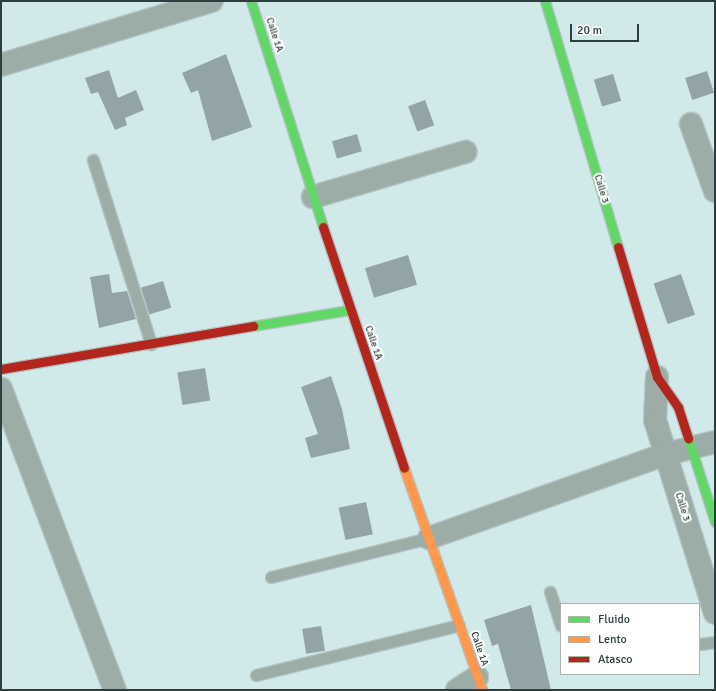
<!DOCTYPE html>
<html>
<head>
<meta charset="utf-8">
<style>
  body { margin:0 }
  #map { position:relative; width:716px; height:691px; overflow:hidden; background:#d2e9e9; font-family:Signika,sans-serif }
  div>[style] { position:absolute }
  .building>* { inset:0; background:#93a4a6; transform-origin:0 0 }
  .roads { filter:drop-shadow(1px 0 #b3c5c5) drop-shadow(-1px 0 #b3c5c5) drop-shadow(0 1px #b3c5c5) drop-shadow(0 -1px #b3c5c5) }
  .lane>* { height:11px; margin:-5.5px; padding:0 5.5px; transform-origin:5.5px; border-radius:5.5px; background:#9cada8 }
  .street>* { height:22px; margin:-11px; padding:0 11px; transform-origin:11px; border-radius:11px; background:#9cada8 }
  .fast>* { height:9px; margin:-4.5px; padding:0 4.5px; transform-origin:4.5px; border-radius:4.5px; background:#63d668 }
  .slow>* { height:9px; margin:-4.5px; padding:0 4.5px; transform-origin:4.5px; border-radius:4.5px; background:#ff974d }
  .jam>* { height:9px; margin:-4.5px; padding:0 4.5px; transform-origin:4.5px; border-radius:4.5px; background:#b3261e }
  span { translate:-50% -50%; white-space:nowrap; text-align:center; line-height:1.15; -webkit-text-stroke:4px #fff; paint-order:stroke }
  .street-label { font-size:10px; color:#2d3e3e }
  .frame { position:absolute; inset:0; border:2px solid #2d3e3e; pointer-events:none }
  .legend { position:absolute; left:560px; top:603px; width:140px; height:72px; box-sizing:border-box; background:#fff; border:1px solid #abb2b2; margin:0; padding:5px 7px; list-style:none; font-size:12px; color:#2d3e3e }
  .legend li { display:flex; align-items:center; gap:8px; height:20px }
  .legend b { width:20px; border:1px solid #abb2b2 }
  .scale { position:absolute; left:570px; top:24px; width:69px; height:18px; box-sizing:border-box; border:2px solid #2d3e3e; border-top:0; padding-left:5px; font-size:12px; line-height:14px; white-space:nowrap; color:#2d3e3e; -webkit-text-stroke:3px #fff; paint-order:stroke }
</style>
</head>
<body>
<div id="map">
  <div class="building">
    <i style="clip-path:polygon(226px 54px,252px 127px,212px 141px,198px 90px,191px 93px,182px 73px)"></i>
    <i style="clip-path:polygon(109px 70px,118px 98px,136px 90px,144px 110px,125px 118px,127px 125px,115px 130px,98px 92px,91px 94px,85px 78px)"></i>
    <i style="left:707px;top:71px;width:23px;height:23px;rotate:72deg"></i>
    <i style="left:613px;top:74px;width:28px;height:20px;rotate:73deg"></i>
    <i style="left:425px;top:100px;width:27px;height:18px;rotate:70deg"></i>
    <i style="left:357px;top:134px;width:18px;height:26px;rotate:74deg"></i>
    <i style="left:408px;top:255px;width:31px;height:45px;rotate:73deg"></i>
    <i style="clip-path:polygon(109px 274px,112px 293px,127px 291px,136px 319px,99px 328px,90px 277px)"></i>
    <i style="left:681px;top:274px;width:43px;height:29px;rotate:71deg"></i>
    <i style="left:163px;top:281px;width:28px;height:23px;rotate:73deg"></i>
    <i style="left:205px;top:368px;width:33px;height:28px;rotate:81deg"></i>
    <i style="clip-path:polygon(331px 376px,342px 409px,350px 449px,311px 458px,305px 438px,318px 434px,301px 387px)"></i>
    <i style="left:366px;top:502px;width:33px;height:28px;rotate:78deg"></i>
    <i style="clip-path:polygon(531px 605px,551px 690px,511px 690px,498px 644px,492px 646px,484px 620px)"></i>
    <i style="left:321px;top:626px;width:25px;height:19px;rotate:81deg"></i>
  </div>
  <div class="roads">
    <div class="lane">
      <i style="left:93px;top:160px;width:193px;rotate:72.5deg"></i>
      <i style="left:271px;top:577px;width:163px;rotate:-13.9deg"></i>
      <i style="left:550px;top:592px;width:35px;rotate:72deg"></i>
      <i style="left:699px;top:644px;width:16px;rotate:-7deg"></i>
      <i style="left:256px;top:675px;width:209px;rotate:-13.8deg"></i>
    </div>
    <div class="street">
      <i style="left:1px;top:65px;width:220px;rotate:-16.9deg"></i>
      <i style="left:691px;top:124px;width:71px;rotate:70.3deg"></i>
      <i style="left:313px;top:197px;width:159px;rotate:-16.5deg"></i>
      <i style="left:657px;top:377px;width:43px;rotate:92.7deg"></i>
      <i style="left:655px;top:420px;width:202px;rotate:72.7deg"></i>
      <i style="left:1px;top:389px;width:322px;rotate:69.3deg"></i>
      <i style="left:429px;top:538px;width:251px;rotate:-19.5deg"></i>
      <i style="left:666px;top:454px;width:50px;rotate:-13.8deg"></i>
      <i style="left:457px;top:690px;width:24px;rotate:-33deg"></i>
    </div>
    <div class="fast">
      <i style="left:251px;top:1px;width:237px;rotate:72.3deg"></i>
      <i style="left:545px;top:1px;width:257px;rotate:73.5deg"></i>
      <i style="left:253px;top:326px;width:97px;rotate:-9.5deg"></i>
      <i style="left:688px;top:438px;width:88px;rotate:72.2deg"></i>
    </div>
    <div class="slow">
      <i style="left:404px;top:468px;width:235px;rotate:70.6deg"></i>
    </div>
    <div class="jam">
      <i style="left:323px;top:227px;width:254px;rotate:71.4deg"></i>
      <i style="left:618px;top:247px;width:136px;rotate:73.3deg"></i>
      <i style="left:657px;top:377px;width:37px;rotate:55deg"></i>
      <i style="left:678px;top:407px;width:33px;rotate:72deg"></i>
      <i style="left:1px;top:369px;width:256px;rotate:-9.7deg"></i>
    </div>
  </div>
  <div class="street-label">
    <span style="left:274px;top:35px;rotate:72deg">Calle 1A</span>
    <span style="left:601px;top:189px;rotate:73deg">Calle 3</span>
    <span style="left:373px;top:343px;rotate:71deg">Calle 1A</span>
    <span style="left:682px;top:507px;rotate:73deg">Calle 3</span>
    <span style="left:479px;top:649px;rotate:71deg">Calle 1A</span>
  </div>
  <div class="frame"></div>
  <ul class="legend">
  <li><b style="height:5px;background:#63d668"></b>Fluido</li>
  <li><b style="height:5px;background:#ff974d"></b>Lento</li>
  <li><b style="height:5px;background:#b3261e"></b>Atasco</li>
  </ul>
  <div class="scale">20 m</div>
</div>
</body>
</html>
